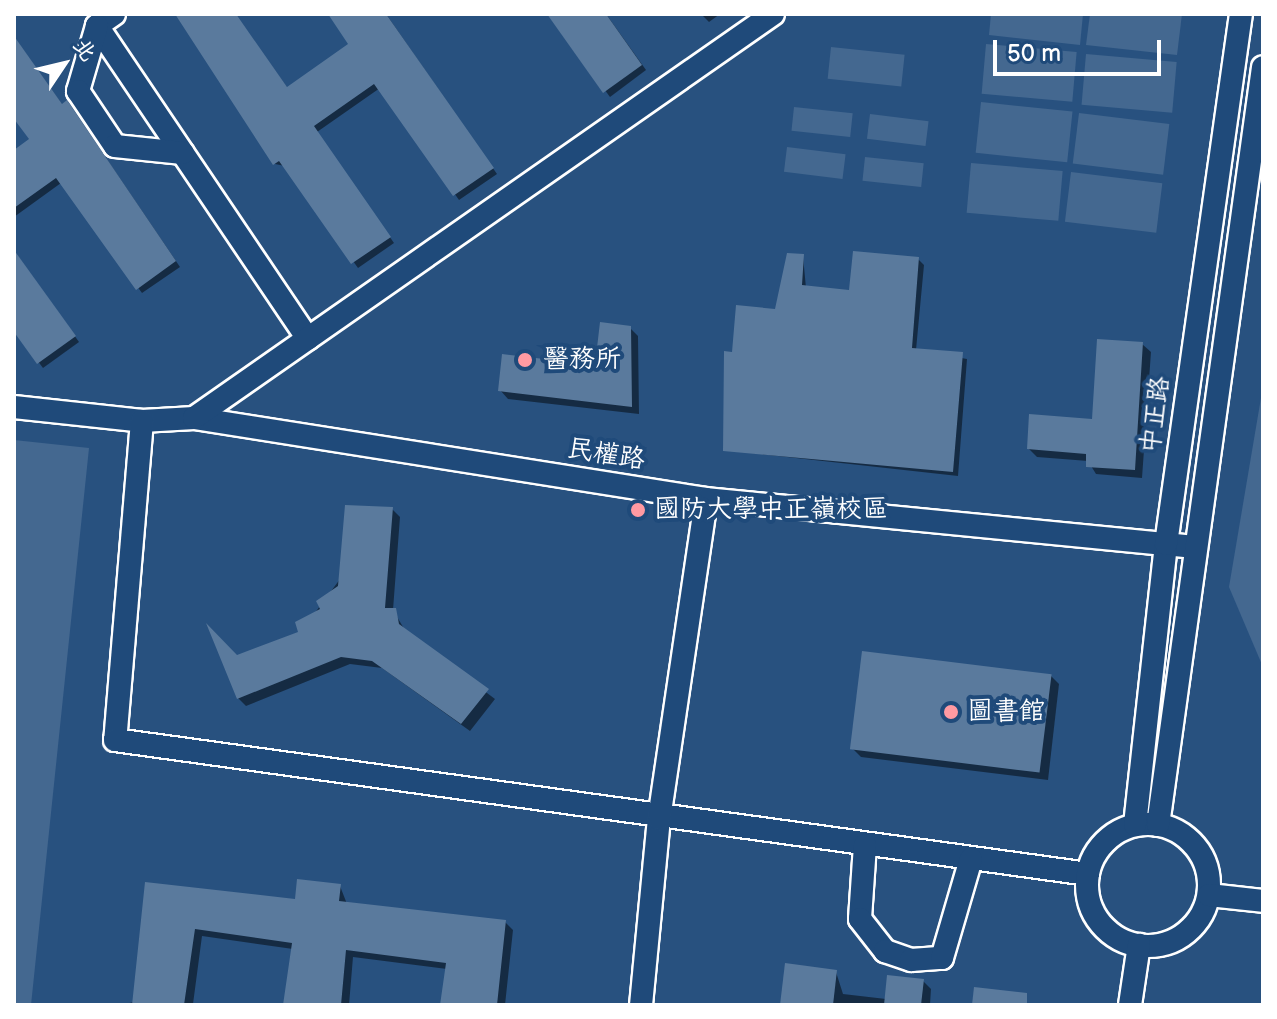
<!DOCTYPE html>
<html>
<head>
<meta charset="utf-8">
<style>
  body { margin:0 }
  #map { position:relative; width:1277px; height:1019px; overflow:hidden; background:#28517f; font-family:"Balsamiq Sans","LXGW WenKai TC",sans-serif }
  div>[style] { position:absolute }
  .green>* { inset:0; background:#446890; transform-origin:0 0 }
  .shadow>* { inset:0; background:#0007 }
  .building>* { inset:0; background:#5a7a9d; transform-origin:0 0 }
  .roads { filter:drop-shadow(2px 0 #fff) drop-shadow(-2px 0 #fff) drop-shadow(0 2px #fff) drop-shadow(0 -2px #fff) }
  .minor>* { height:22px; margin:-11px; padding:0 11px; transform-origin:11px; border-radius:11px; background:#1f4a7a }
  .minor>.ring { margin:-11px; padding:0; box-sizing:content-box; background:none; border:22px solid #1f4a7a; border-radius:50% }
  .dots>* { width:22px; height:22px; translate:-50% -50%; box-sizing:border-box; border:4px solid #1f4a7a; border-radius:50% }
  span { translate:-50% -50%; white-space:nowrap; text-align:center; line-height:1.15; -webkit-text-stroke:8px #1f4a7a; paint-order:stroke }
  .poi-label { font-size:26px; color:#fff }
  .left { translate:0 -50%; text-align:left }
  .street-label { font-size:26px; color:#fff }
  .frame { position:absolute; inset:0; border:16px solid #fff; pointer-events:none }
  .north { position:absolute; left:24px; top:24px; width:80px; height:80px; -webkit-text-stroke:6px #1f4a7a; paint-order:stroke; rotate:55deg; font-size:22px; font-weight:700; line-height:32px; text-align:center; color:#fff }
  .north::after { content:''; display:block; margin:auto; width:28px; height:36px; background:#fff; clip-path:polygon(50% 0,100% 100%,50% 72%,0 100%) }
  .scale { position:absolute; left:993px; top:40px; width:168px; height:36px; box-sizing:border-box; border:4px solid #fff; border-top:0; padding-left:10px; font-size:24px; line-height:28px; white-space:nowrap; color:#fff; -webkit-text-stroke:6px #1f4a7a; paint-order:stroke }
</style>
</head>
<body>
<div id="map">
  <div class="green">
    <i style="clip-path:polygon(991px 14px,1083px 14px,1080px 45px,989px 35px)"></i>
    <i style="clip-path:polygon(1090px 14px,1182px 14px,1177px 55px,1086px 45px)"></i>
    <i style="left:986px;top:44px;width:91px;height:50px;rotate:5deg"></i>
    <i style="left:831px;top:47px;width:74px;height:32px;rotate:6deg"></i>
    <i style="left:1086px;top:54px;width:91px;height:51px;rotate:5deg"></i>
    <i style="left:981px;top:102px;width:92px;height:51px;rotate:6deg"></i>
    <i style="left:794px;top:107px;width:59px;height:24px;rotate:6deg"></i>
    <i style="left:1079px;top:113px;width:91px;height:51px;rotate:7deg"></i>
    <i style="left:870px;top:114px;width:59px;height:25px;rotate:7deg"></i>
    <i style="left:787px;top:147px;width:59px;height:25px;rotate:7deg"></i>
    <i style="left:865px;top:157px;width:59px;height:24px;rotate:6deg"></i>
    <i style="left:971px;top:163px;width:92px;height:50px;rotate:5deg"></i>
    <i style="left:1071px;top:172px;width:92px;height:50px;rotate:7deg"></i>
    <i style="clip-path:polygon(1263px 386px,1263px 667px,1229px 587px)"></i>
    <i style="clip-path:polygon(14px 440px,89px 448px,31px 1005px,14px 1005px)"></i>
  </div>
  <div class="shadow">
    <i style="clip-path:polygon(177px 14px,235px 14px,288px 89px,351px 44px,330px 14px,386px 14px,497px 174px,459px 200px,380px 88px,317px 132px,394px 243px,358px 268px,285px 166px,275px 164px)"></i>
    <i style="clip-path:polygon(549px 14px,606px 14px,646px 70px,610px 97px)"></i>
    <i style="clip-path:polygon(701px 14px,720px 14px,709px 22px)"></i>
    <i style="clip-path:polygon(14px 37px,63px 106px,72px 108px,180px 267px,142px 293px,61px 183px,14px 217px,14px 152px,31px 140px,14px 116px)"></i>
    <i style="clip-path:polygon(14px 251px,79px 342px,43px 368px,14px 329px)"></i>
    <i style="clip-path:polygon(803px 256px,806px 288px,851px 292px,918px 259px,924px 265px,916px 350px,967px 359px,958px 476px,725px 450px,734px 354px,777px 311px)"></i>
    <i style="clip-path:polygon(630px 328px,638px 336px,639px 414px,508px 399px,500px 390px,597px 367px)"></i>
    <i style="clip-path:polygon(1142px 344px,1151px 352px,1142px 478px,1096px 474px,1088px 461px,1037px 457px,1029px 449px,1094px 421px)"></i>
    <i style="clip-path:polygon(392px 509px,400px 517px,393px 610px,406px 632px,495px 699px,470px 731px,382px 668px,350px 664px,246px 706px,238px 698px,237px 657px,300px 633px)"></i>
    <i style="clip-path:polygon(1051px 676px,1059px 684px,1048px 780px,861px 757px,853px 749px)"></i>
    <i style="clip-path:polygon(147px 884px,297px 901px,340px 886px,347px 904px,505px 922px,513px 930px,505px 1005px,442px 1005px,447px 969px,353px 957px,349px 1005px,285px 1005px,293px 949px,202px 936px,193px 1004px,203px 1005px,120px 1005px,134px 1002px)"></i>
    <i style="clip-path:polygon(836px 972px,843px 994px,886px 999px,923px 981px,931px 989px,930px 1005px,782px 1005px)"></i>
  </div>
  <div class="building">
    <i style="clip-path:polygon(175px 14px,236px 14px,287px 87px,348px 44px,328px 14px,386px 14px,494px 168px,453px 196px,374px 84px,314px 126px,391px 237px,351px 264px,279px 161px,273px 165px)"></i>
    <i style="clip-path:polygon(547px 14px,606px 14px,642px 65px,603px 93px)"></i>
    <i style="clip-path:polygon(14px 36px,62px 104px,67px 100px,176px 261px,136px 290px,56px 178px,14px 208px,14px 150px,29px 139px,14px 119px)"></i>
    <i style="clip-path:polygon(14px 250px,76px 336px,37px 364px,14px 332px)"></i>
    <i style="clip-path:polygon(853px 251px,919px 257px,912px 348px,963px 352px,953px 472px,723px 451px,724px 351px,732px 352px,736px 305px,775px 309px,787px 253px,804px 254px,802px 285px,849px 290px)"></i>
    <i style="clip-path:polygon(600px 322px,631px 326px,632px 407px,498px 391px,502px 354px,595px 365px)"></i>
    <i style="clip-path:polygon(1097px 339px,1143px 342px,1135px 470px,1086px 467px,1086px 454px,1027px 449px,1029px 414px,1092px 419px)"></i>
    <i style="clip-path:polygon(345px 505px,393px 507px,385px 608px,396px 608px,399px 624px,489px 689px,461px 724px,372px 661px,341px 657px,237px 699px,206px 623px,237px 655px,298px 632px,295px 622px,320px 609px,316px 601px,338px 586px)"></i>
    <i style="left:862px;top:651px;width:191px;height:99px;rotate:7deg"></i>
    <i style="clip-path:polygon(297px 879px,341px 884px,339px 901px,506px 920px,497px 1005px,440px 1005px,446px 963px,346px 950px,341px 1005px,283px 1005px,292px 943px,195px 929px,184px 1005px,132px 1005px,145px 882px,295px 899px)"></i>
    <i style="clip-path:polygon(785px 963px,837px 970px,833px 1005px,780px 1005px)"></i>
    <i style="clip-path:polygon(887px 975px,924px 979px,921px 1005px,884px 1005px)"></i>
    <i style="clip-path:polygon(974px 987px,1027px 993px,1027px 1005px,972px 1005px)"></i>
  </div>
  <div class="roads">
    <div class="minor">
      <i style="left:114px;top:14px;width:21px;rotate:145deg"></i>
      <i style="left:97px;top:26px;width:377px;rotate:56deg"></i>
      <i style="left:97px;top:26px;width:68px;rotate:106.3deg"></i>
      <i style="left:78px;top:91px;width:66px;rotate:56.1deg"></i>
      <i style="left:115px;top:146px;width:68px;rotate:5.9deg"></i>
      <i style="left:14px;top:407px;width:129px;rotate:6.2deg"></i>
      <i style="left:142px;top:421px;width:52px;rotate:-3.3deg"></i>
      <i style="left:194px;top:418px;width:518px;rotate:8.99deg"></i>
      <i style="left:706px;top:499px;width:488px;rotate:5.6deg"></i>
      <i style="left:194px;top:418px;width:706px;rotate:-34.91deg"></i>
      <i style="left:142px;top:421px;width:320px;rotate:94.8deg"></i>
      <i style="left:115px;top:740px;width:982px;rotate:7.84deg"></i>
      <i class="ring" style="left:1087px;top:824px;width:100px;height:100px"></i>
      <i style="left:1135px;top:825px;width:283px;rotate:-83.7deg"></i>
      <i style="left:1166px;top:544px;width:535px;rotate:-81.95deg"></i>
      <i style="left:1158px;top:825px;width:765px;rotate:-82.11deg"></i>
      <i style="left:865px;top:845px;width:74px;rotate:93.9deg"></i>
      <i style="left:860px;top:919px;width:41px;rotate:52deg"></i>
      <i style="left:885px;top:951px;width:28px;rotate:19deg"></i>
      <i style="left:911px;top:960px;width:31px;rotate:-4deg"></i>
      <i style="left:942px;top:958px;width:103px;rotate:-73.7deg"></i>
      <i style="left:1209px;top:895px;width:54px;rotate:6.3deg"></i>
      <i style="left:641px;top:1005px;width:187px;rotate:-84.5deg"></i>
      <i style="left:659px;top:819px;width:323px;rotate:-81.6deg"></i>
      <i style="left:1130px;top:1005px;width:61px;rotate:-81.5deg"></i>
    </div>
  </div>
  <div class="dots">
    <i style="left:525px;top:360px;background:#ff9aa2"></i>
    <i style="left:638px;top:510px;background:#ff9aa2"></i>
    <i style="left:951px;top:712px;background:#ff9aa2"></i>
  </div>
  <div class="poi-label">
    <span class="left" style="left:543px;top:360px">醫務所</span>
    <span class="left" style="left:654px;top:510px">國防大學中正嶺校區</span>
    <span class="left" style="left:967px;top:712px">圖書館</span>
  </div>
  <div class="street-label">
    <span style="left:1156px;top:415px;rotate:-82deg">中正路</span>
    <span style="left:606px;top:455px;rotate:9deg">民權路</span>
  </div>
  <div class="frame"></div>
  <div class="north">北</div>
  <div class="scale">50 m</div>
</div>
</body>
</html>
